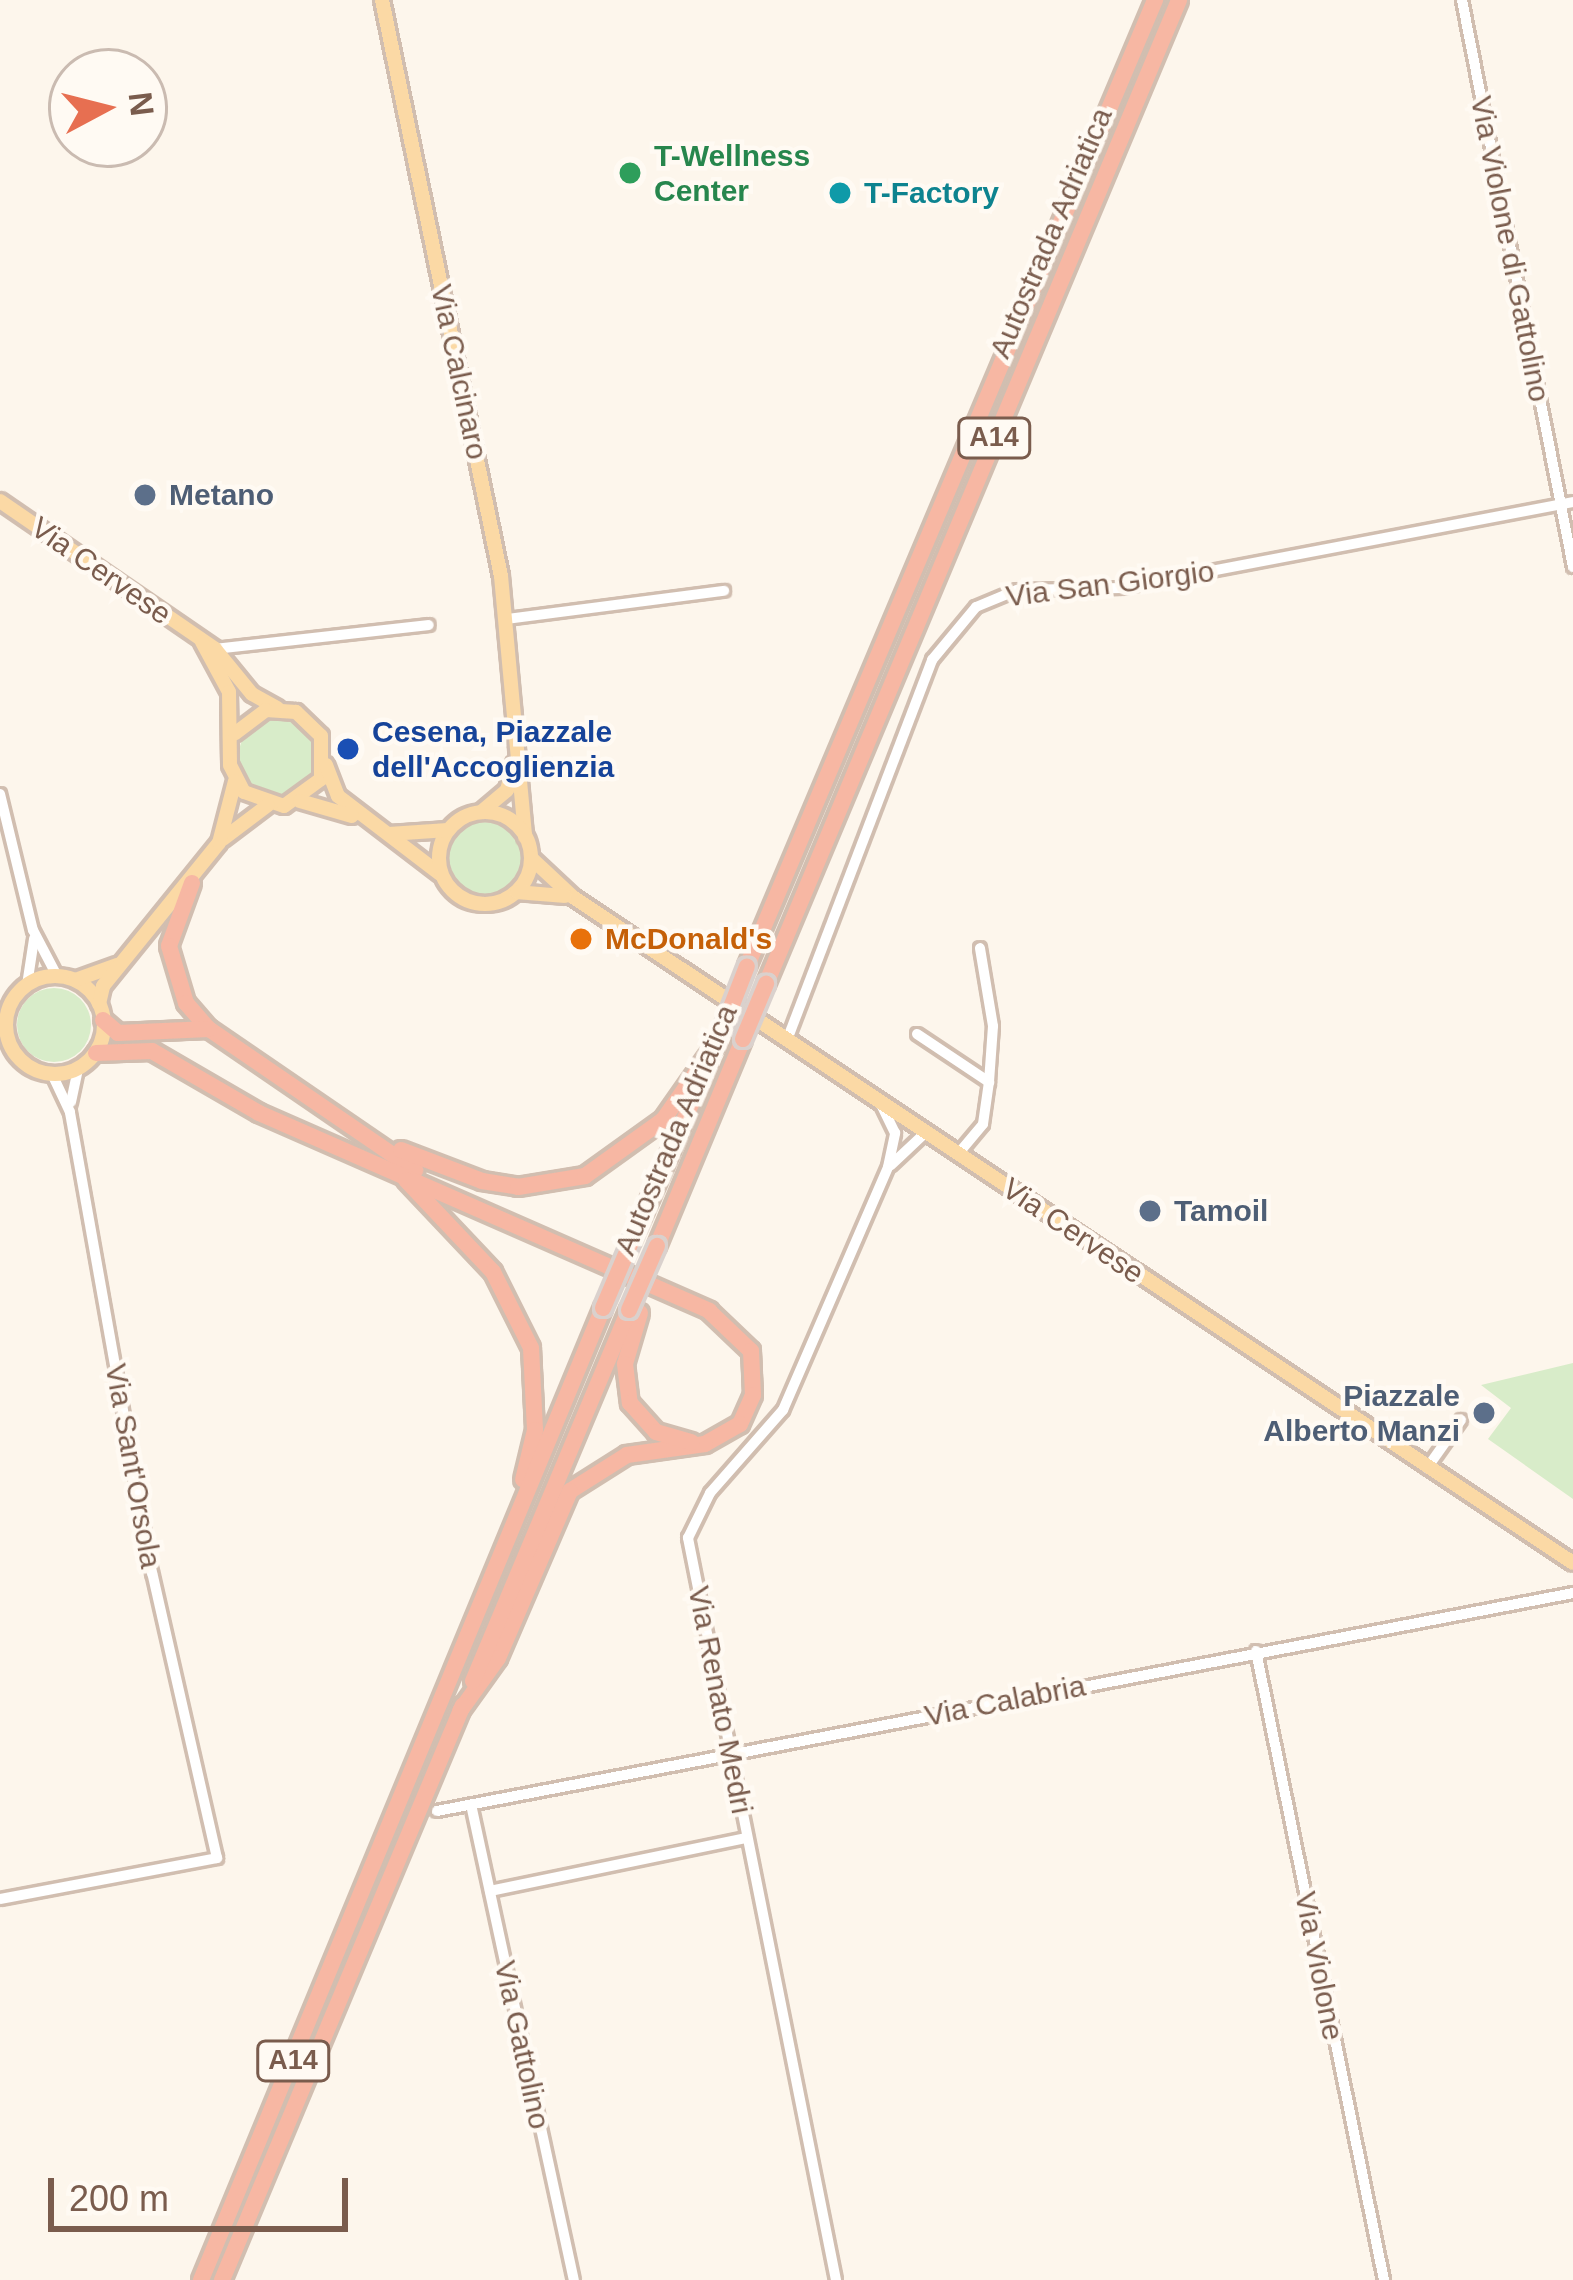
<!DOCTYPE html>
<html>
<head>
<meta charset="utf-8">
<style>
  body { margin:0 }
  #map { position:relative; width:1573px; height:2280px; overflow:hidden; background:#fdf6ec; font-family:Arial,sans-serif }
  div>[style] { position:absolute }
  .green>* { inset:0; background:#d8ecc9 }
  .round { border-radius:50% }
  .roads { filter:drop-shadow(3px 0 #d1beb0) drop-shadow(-3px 0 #d1beb0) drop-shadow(0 3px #d1beb0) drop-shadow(0 -3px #d1beb0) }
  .minor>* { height:10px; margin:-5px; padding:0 5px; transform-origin:5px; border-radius:5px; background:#fff }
  .major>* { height:14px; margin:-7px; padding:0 7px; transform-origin:7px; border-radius:7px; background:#fbd9a5 }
  .major>.ring { margin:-7px; padding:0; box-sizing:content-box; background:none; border:14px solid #fbd9a5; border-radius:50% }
  .highway>* { height:16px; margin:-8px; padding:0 8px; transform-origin:8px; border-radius:8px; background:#f7b7a3 }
  .bridges { filter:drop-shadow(3px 0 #dad1cd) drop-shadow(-3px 0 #dad1cd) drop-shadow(0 3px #dad1cd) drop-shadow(0 -3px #dad1cd) }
  .highway-bridge>* { height:16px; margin:-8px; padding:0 8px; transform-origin:8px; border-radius:8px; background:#f7b7a3 }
  .dots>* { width:33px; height:33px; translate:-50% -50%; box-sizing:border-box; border:6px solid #fffaf3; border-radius:50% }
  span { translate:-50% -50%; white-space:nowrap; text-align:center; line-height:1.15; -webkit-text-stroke:9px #fffaf3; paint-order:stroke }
  .shield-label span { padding:3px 9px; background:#fffaf3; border:3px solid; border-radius:9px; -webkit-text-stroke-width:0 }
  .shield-label { font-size:27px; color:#7a5c4d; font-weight:700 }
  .leisure-label { font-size:30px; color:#27864d; font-weight:700 }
  .left { translate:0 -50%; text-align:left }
  .culture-label { font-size:30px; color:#0d838f; font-weight:700 }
  .street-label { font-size:30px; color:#7a5c4d }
  .service-label { font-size:30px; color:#4e5e75; font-weight:700 }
  .right { translate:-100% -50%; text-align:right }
  .transit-label { font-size:30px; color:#164399; font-weight:700 }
  .food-label { font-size:30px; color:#c56008; font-weight:700 }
  .north { position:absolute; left:48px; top:48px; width:120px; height:120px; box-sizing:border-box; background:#fffaf3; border:3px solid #cabbb1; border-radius:50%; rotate:83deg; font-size:33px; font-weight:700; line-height:48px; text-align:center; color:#7a5c4d }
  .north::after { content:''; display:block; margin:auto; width:42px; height:54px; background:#e76f51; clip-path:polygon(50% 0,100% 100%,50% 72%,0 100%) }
  .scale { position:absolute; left:48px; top:2178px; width:300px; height:54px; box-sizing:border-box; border:6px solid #7a5c4d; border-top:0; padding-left:15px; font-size:36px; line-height:42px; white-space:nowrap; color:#7a5c4d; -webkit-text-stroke:9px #fffaf3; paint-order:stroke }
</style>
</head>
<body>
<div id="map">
  <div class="green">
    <i class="round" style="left:238px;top:719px;width:78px;height:78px"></i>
    <i class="round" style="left:448px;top:822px;width:74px;height:74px"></i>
    <i class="round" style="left:17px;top:988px;width:74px;height:74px"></i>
    <i style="clip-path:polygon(1573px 1363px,1573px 1499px,1488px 1439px,1511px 1408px,1481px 1385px)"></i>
  </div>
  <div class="roads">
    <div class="minor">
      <i style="left:1462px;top:0;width:578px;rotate:78.92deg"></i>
      <i style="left:507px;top:619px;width:219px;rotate:-7.4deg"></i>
      <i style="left:215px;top:649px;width:215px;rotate:-6.4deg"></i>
      <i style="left:0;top:794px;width:140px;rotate:76.4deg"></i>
      <i style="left:33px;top:930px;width:52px;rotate:62.4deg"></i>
      <i style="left:27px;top:985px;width:47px;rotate:-81.3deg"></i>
      <i style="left:917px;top:1034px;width:87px;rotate:33.7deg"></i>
      <i style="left:787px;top:1040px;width:407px;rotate:-69.1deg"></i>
      <i style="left:932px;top:660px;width:69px;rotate:-50.3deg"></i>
      <i style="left:976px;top:607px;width:44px;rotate:-22.5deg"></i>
      <i style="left:1017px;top:590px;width:105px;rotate:-1.1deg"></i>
      <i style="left:1122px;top:588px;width:459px;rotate:-10.8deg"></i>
      <i style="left:71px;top:1102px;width:34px;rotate:-78deg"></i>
      <i style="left:958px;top:1154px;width:39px;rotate:-50deg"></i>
      <i style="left:983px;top:1124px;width:42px;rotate:-81.9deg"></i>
      <i style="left:989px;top:1082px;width:56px;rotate:-85.9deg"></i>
      <i style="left:993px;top:1026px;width:79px;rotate:-99.5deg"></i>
      <i style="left:891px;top:1165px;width:47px;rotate:-43.3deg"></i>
      <i style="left:1427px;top:1468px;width:59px;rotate:-54.7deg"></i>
      <i style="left:1256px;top:1651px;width:642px;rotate:78.5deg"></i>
      <i style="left:472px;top:1809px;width:482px;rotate:77.8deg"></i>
      <i style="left:437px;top:1811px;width:1157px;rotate:-10.86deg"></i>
      <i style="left:490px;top:1891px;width:262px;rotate:-11.7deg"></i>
      <i style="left:0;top:1899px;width:221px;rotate:-10.7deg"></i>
      <i style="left:217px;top:1858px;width:292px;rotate:-102.8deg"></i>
      <i style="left:152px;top:1573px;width:468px;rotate:-100.1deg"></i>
      <i style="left:70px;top:1112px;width:42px;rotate:-115.3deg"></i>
      <i style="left:836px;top:2280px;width:757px;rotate:-101.28deg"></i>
      <i style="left:688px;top:1538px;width:50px;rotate:-63.9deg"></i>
      <i style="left:710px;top:1493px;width:111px;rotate:-48.7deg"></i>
      <i style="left:783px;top:1410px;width:265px;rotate:-66.6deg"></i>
      <i style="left:888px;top:1167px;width:35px;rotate:-78deg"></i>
      <i style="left:895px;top:1133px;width:30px;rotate:-116deg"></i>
    </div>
    <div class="major">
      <i style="left:382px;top:0;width:588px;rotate:78.33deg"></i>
      <i style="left:501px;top:576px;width:262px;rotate:84.7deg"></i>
      <i style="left:0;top:501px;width:261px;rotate:34.5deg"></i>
      <i style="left:215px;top:649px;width:58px;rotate:50.6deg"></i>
      <i style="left:252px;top:694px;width:29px;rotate:29deg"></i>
      <i style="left:202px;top:642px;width:57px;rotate:61.6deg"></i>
      <i style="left:229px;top:692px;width:73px;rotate:89.2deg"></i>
      <i style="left:230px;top:765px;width:30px;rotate:63deg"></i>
      <i style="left:244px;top:792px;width:42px;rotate:19.3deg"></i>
      <i style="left:284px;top:806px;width:46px;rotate:-36.1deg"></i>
      <i style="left:321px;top:779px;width:43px;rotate:-90deg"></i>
      <i style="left:321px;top:736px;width:35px;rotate:-136deg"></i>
      <i style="left:296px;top:712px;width:30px;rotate:-176deg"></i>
      <i style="left:266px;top:710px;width:39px;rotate:143deg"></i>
      <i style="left:326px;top:765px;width:33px;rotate:69deg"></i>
      <i style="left:338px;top:796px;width:128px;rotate:37.4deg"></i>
      <i style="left:300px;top:801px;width:54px;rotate:16.1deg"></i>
      <i style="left:481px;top:812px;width:34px;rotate:-40deg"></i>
      <i style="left:507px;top:790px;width:27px;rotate:-75deg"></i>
      <i class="ring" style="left:439px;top:812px;width:78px;height:78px"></i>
      <i style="left:389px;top:834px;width:59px;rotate:-3.9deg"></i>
      <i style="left:223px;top:839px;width:56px;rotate:-37.1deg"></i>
      <i style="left:531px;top:858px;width:57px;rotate:42.9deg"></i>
      <i style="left:573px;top:897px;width:1201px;rotate:33.66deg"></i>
      <i style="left:517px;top:892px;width:48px;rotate:4.8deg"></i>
      <i class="ring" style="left:6px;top:976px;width:84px;height:84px"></i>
      <i style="left:75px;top:980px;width:45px;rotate:-19.7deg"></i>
      <i style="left:99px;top:1004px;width:18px;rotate:-77deg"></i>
      <i style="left:103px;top:986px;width:184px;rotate:-51deg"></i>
      <i style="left:219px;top:843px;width:64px;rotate:-75.5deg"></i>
    </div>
    <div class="highway">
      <i style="left:192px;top:883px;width:67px;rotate:110.1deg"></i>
      <i style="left:169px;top:946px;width:59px;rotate:73.4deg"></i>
      <i style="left:186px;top:1003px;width:35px;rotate:49deg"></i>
      <i style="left:209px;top:1029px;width:250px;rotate:34.4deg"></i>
      <i style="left:747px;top:966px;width:1049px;rotate:-67.1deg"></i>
      <i style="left:766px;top:984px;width:1067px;rotate:-67.23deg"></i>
      <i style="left:103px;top:1020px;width:20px;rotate:41deg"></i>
      <i style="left:118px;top:1033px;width:91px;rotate:-2.5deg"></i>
      <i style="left:96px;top:1053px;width:56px;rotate:-2deg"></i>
      <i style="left:152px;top:1051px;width:124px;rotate:30.1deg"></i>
      <i style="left:259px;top:1113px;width:492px;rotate:23.7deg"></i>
      <i style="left:709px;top:1311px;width:58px;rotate:43.6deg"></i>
      <i style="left:751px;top:1351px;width:44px;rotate:87.4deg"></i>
      <i style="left:753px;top:1395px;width:32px;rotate:114deg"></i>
      <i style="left:740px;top:1424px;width:40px;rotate:150.3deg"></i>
      <i style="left:705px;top:1444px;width:79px;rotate:172deg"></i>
      <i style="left:627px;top:1455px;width:67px;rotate:147.7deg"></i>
      <i style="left:570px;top:1491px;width:182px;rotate:113.3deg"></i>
      <i style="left:498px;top:1658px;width:65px;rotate:125.6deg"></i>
      <i style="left:401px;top:1150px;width:87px;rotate:20.9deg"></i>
      <i style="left:482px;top:1181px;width:36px;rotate:9deg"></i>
      <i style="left:518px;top:1187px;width:68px;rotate:-9.3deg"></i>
      <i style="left:585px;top:1176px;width:96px;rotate:-35.7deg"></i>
      <i style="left:663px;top:1120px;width:94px;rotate:-55deg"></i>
      <i style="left:406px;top:1180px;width:127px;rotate:46.6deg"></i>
      <i style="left:493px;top:1272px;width:85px;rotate:63.4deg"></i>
      <i style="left:531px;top:1348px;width:82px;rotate:87.2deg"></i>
      <i style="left:535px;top:1430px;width:51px;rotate:103.5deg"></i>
      <i style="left:632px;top:1240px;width:191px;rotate:-66.5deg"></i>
      <i style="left:657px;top:1246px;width:224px;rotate:-67.4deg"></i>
      <i style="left:640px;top:1313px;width:53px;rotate:106.4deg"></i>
      <i style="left:625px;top:1364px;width:39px;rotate:83deg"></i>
      <i style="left:630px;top:1403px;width:39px;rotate:48deg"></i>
      <i style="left:656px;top:1432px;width:37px;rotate:16deg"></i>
      <i style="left:473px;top:1681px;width:402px;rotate:-67.2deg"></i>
      <i style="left:201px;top:2280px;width:1052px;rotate:-67.53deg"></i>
      <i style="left:222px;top:2280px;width:623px;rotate:-67.26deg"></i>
    </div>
  </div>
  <div class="bridges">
    <div class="highway-bridge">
      <i style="left:723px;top:1028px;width:66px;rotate:-68.8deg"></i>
      <i style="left:743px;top:1039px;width:60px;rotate:-67.3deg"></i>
      <i style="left:603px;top:1308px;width:74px;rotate:-66.9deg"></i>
      <i style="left:629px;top:1310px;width:70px;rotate:-66.4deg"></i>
    </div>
  </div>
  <div class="dots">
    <i style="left:630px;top:173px;background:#2e9e5b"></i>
    <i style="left:840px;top:193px;background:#0f9aa8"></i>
    <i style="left:145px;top:495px;background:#5c6f8a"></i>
    <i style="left:348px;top:749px;background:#1a4fb4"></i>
    <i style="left:581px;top:939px;background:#e8710a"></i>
    <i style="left:1150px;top:1211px;background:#5c6f8a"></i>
    <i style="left:1484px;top:1413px;background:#5c6f8a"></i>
  </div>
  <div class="shield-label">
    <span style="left:994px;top:438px">A14</span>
    <span style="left:293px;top:2061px">A14</span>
  </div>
  <div class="leisure-label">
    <span class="left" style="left:654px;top:173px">T-Wellness<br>Center</span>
  </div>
  <div class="culture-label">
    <span class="left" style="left:864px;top:193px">T-Factory</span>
  </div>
  <div class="street-label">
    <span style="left:1051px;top:233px;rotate:-67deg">Autostrada Adriatica</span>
    <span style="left:1510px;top:249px;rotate:79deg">Via Violone di Gattolino</span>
    <span style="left:459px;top:372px;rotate:78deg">Via Calcinaro</span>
    <span style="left:101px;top:571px;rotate:35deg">Via Cervese</span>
    <span style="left:1110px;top:584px;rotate:-7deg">Via San Giorgio</span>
    <span style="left:676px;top:1130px;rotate:-67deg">Autostrada Adriatica</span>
    <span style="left:1073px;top:1231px;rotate:34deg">Via Cervese</span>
    <span style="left:133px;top:1466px;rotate:80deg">Via Sant'Orsola</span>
    <span style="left:720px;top:1700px;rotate:79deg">Via Renato Medri</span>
    <span style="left:1005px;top:1701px;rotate:-11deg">Via Calabria</span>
    <span style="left:1319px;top:1966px;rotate:79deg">Via Violone</span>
    <span style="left:522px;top:2045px;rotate:78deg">Via Gattolino</span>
  </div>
  <div class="service-label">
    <span class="left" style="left:169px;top:495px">Metano</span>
    <span class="left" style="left:1174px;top:1211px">Tamoil</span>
    <span class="right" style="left:1460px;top:1413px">Piazzale<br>Alberto Manzi</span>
  </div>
  <div class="transit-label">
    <span class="left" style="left:372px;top:749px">Cesena, Piazzale<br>dell'Accoglienzia</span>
  </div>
  <div class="food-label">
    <span class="left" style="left:605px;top:939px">McDonald's</span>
  </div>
  <div class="north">N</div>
  <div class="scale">200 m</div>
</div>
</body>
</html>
